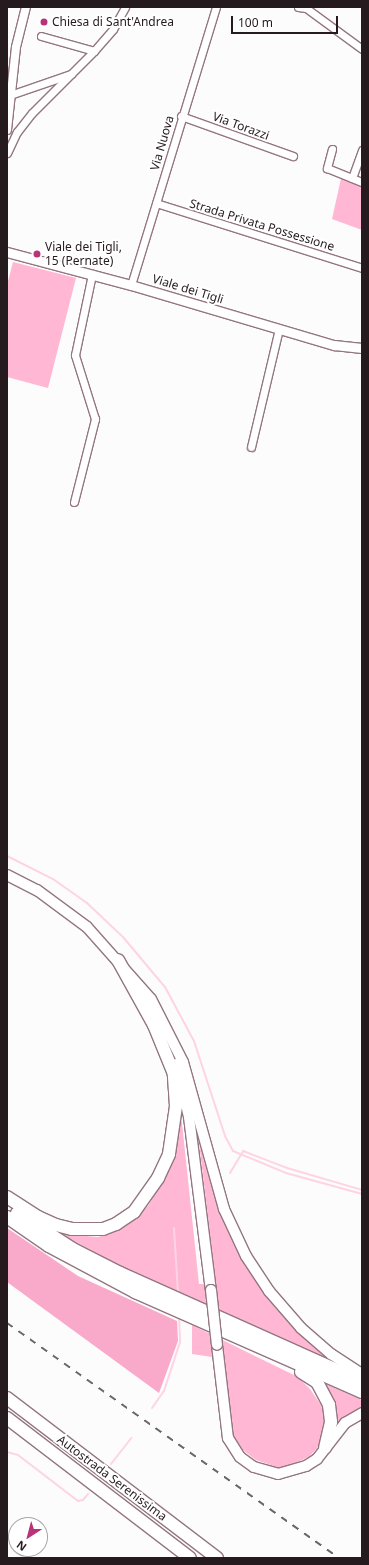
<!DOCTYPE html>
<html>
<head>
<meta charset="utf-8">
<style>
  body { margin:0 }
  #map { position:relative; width:369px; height:1565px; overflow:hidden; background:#fcfcfc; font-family:"Noto Sans",sans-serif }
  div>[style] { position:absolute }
  .green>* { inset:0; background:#ffb7d4 }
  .forest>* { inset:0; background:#f9aaca }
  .stream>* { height:2px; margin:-1px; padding:0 1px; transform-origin:1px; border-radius:1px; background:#fed4e4 }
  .roads { filter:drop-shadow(1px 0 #937681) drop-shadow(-1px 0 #937681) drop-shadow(0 1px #937681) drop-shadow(0 -1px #937681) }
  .minor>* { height:7px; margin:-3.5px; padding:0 3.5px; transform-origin:3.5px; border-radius:3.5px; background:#fff }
  .tertiary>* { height:8px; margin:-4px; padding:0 4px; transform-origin:4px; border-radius:4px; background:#fff }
  .secondary>* { height:9px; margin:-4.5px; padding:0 4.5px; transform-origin:4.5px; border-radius:4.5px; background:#fff }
  .primary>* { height:10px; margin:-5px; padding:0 5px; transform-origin:5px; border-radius:5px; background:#fff }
  .motorway>* { height:12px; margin:-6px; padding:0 6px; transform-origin:6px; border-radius:6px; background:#fff }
  .rail>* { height:2px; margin-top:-1px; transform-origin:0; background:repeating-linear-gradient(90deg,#6c6568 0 7px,transparent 0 14px) }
  .bridges { filter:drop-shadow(1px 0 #937681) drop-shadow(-1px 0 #937681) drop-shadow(0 1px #937681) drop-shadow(0 -1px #937681) }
  .primary-bridge>* { height:10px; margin:-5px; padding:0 5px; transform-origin:5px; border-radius:5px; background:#fff }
  .dots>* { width:11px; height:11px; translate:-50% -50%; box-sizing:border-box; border:2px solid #fff; border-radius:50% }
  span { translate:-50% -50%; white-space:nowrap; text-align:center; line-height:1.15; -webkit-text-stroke:4px #fff; paint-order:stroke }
  .poi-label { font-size:12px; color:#251a1e }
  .left { translate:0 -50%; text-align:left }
  .street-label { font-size:12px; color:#251a1e }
  .frame { position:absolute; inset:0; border:8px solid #251a1e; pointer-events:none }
  .north { position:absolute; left:8px; top:1517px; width:40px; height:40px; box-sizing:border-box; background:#fff; border:1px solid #a8a3a5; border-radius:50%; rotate:216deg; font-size:11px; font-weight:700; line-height:16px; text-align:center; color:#251a1e }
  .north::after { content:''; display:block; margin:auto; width:14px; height:18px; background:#b83378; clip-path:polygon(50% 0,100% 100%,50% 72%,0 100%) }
  .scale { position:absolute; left:231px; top:16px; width:107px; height:18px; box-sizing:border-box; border:2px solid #251a1e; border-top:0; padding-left:5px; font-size:12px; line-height:14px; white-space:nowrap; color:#251a1e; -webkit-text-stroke:3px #fff; paint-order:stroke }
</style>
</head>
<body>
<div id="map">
  <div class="green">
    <i style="clip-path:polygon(342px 174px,362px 182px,362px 230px,332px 219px)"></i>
    <i style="clip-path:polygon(13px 262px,76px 278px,48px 388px,7px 377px,7px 285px)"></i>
    <i style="clip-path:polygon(180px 1104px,199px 1284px,216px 1284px,199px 1143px,217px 1205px,248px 1269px,273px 1304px,328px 1359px,118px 1265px,61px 1234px,98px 1237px,123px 1227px,148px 1206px,165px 1177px)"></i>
    <i style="clip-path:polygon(192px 1325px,298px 1377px,310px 1389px,321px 1405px,327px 1422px,319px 1446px,310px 1456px,288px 1467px,276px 1467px,256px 1460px,240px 1448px,230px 1430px,225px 1359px,192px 1354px)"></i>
    <i style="clip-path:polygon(323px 1383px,362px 1400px,362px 1409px,335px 1428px)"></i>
  </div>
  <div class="forest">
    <i style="clip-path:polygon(7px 1228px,78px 1276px,177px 1321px,178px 1341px,159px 1393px,7px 1282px)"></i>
  </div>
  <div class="stream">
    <i style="left:7px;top:856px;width:51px;rotate:26.6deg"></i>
    <i style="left:53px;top:879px;width:42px;rotate:35.2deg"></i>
    <i style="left:87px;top:903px;width:50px;rotate:43.4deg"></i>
    <i style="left:123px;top:937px;width:65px;rotate:50deg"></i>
    <i style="left:165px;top:987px;width:61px;rotate:61.8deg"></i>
    <i style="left:194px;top:1041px;width:100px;rotate:71.9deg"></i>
    <i style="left:225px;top:1136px;width:17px;rotate:62deg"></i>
    <i style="left:233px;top:1151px;width:57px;rotate:22.5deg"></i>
    <i style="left:286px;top:1173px;width:79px;rotate:15.4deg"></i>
    <i style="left:230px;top:1173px;width:26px;rotate:-59deg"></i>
    <i style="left:243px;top:1151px;width:47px;rotate:21.1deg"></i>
    <i style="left:287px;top:1168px;width:78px;rotate:16.3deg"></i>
    <i style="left:174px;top:1228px;width:66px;rotate:86.5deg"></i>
    <i style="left:152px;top:1408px;width:21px;rotate:-55deg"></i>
    <i style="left:164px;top:1391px;width:52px;rotate:-71.9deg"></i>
    <i style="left:180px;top:1342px;width:26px;rotate:-92deg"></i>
    <i style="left:7px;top:1452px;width:11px;rotate:15deg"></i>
    <i style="left:18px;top:1455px;width:76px;rotate:37.5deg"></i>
    <i style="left:78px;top:1501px;width:5px;rotate:-11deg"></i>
    <i style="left:83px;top:1500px;width:8px;rotate:-50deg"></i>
    <i style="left:111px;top:1464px;width:33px;rotate:-52deg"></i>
  </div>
  <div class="roads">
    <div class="minor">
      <i style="left:298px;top:7px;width:8px;rotate:7deg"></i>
      <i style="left:306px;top:8px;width:69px;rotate:36.2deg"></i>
      <i style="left:41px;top:36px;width:55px;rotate:15.8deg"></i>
      <i style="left:7px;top:96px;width:68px;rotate:-19deg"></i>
      <i style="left:181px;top:116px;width:119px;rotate:19.7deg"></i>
      <i style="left:332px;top:149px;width:20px;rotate:105deg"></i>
      <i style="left:327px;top:168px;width:38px;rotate:22deg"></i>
      <i style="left:7px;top:153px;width:23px;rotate:-65deg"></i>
      <i style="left:17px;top:132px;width:24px;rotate:-52deg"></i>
      <i style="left:32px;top:113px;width:88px;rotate:-45deg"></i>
      <i style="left:94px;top:51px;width:29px;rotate:-49deg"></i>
      <i style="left:113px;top:29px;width:25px;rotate:-61deg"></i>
      <i style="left:352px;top:178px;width:30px;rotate:-70deg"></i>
      <i style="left:156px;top:203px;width:216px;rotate:17.5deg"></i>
      <i style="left:131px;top:285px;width:291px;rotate:-73deg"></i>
      <i style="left:251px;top:447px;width:121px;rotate:-76.7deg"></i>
      <i style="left:74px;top:502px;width:86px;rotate:-75.8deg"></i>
      <i style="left:95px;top:419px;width:67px;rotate:-107.4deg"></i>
      <i style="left:75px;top:355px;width:83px;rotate:-78.1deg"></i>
    </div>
    <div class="tertiary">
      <i style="left:7px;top:130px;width:83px;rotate:-83.8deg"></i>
      <i style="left:16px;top:47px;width:41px;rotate:-76deg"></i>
    </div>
    <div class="secondary">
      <i style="left:7px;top:252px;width:128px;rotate:14.9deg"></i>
      <i style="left:131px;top:285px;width:212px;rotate:16.5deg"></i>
      <i style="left:334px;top:345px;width:28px;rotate:6deg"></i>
    </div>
    <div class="primary">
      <i style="left:7px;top:875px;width:34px;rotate:27deg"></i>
      <i style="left:37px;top:890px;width:62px;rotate:36.5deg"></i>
      <i style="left:87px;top:927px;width:96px;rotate:48.4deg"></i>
      <i style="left:151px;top:999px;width:71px;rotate:63.1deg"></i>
      <i style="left:183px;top:1062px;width:153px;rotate:74.4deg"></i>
      <i style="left:224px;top:1209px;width:52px;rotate:64.9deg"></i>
      <i style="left:246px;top:1256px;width:42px;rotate:56.7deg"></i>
      <i style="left:269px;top:1291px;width:49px;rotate:49.1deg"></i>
      <i style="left:301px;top:1328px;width:40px;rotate:41deg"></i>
      <i style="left:331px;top:1354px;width:37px;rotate:33deg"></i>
      <i style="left:176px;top:1064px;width:55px;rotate:76.2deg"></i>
      <i style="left:189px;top:1117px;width:174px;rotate:82.8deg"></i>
      <i style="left:217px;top:1345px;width:94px;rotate:83.3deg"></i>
      <i style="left:228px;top:1438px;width:22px;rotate:58deg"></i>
      <i style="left:240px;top:1457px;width:17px;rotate:36deg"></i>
      <i style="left:254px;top:1467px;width:25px;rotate:16deg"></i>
      <i style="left:278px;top:1474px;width:29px;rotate:-16deg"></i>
      <i style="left:306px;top:1466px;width:13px;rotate:-32deg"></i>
      <i style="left:317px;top:1459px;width:46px;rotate:-52.1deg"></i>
      <i style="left:345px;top:1423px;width:20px;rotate:-30deg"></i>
    </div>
    <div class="motorway">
      <i style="left:7px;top:1197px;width:37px;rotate:33deg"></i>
      <i style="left:38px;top:1217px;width:20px;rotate:24deg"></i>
      <i style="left:56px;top:1225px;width:16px;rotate:14deg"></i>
      <i style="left:72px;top:1229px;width:31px"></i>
      <i style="left:103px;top:1229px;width:14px;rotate:-21deg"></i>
      <i style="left:116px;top:1224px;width:22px;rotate:-34deg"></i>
      <i style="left:134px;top:1212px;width:42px;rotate:-54.8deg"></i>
      <i style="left:158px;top:1178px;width:26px;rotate:-65deg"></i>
      <i style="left:169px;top:1154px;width:49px;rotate:-81.7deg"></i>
      <i style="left:176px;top:1106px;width:32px;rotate:-94deg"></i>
      <i style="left:174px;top:1074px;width:53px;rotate:-112.2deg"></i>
      <i style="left:154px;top:1025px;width:74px;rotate:-119deg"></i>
      <i style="left:17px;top:1213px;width:67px;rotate:32.7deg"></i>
      <i style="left:73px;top:1249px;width:53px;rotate:27.1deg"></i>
      <i style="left:120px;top:1273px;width:265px;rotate:24.1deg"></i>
      <i style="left:7px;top:1217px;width:51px;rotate:34.6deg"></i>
      <i style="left:49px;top:1246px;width:98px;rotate:28.1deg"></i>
      <i style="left:135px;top:1292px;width:248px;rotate:23.8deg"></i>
      <i style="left:301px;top:1372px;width:19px;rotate:32deg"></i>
      <i style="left:317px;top:1382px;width:26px;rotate:62deg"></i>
      <i style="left:329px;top:1405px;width:17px;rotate:83deg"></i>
      <i style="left:331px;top:1422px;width:26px;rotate:103deg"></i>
      <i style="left:7px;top:1398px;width:264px;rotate:37.3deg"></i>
      <i style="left:7px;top:1418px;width:230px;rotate:37.4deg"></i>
    </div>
  </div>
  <div class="rail">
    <i style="left:7px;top:1323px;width:407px;rotate:35.3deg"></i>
  </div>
  <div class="bridges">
    <div class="primary-bridge">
      <i style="left:211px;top:1290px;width:55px;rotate:83.8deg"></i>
    </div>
  </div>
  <div class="dots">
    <i style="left:44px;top:22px;background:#b83378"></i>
    <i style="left:37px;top:254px;background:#b83378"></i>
  </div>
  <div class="poi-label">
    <span class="left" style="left:52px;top:22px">Chiesa di Sant'Andrea</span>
    <span class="left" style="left:45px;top:254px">Viale dei Tigli,<br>15 (Pernate)</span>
  </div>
  <div class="street-label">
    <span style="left:241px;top:126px;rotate:20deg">Via Torazzi</span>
    <span style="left:162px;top:143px;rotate:-74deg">Via Nuova</span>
    <span style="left:262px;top:225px;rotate:17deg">Strada Privata Possessione</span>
    <span style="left:188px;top:289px;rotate:17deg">Viale dei Tigli</span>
    <span style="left:112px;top:1478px;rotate:37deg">Autostrada Serenissima</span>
  </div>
  <div class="frame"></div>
  <div class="north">N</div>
  <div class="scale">100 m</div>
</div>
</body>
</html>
